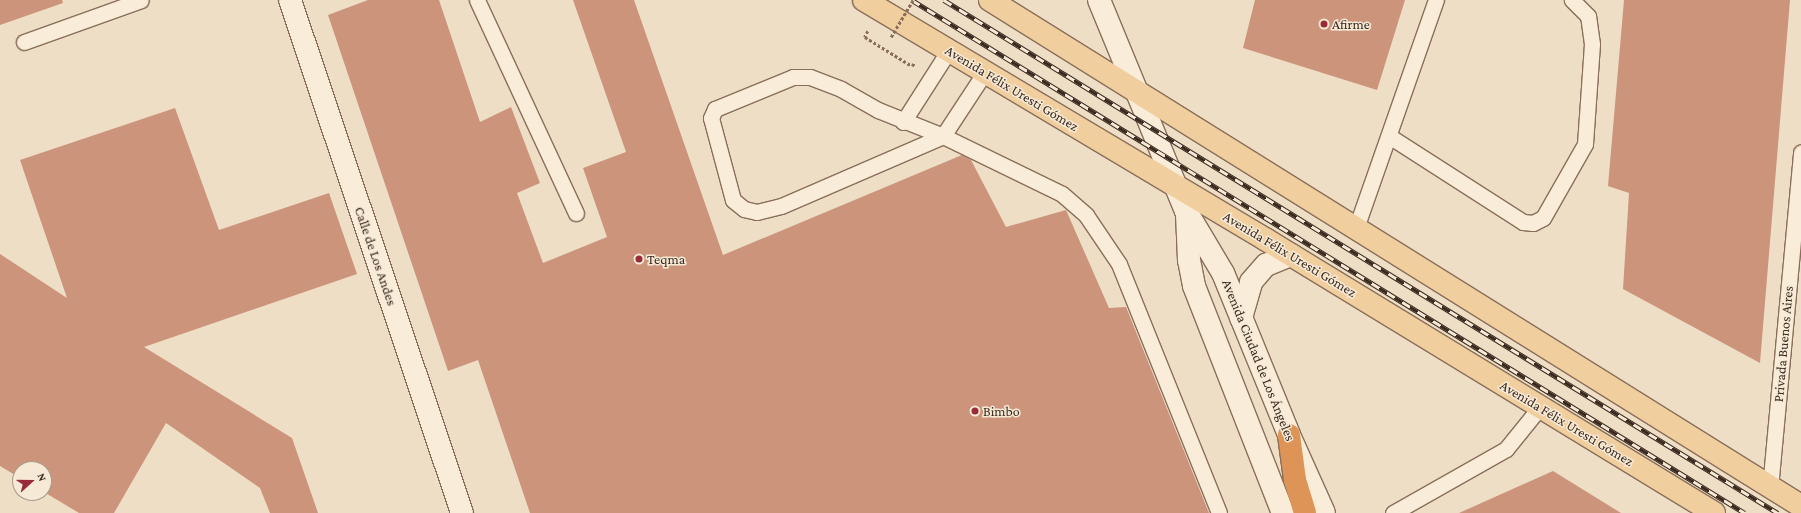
<!DOCTYPE html>
<html>
<head>
<meta charset="utf-8">
<style>
  body { margin:0 }
  #map { position:relative; width:1801px; height:513px; overflow:hidden; background:#eedec5; font-family:"Crimson Pro",serif }
  div>[style] { position:absolute }
  .building>* { inset:0; background:#cc947b }
  .path>* { height:2.5px; margin-top:-1.25px; transform-origin:0; background:repeating-linear-gradient(90deg,#896f5b 0 3px,transparent 0 5px) }
  .roads { filter:drop-shadow(1px 0 #896f5b) drop-shadow(-1px 0 #896f5b) drop-shadow(0 1px #896f5b) drop-shadow(0 -1px #896f5b) }
  .lane>* { height:15px; margin:-7.5px; padding:0 7.5px; transform-origin:7.5px; border-radius:7.5px; background:#f9ecd8 }
  .street>* { height:22px; margin:-11px; padding:0 11px; transform-origin:11px; border-radius:11px; background:#f9ecd8 }
  .secondary>* { height:22px; margin:-11px; padding:0 11px; transform-origin:11px; border-radius:11px; background:#f9ecd8 }
  .primary>* { height:22px; margin:-11px; padding:0 11px; transform-origin:11px; border-radius:11px; background:#f1ce9d }
  .highway>* { height:22px; margin:-11px; padding:0 11px; transform-origin:11px; border-radius:11px; background:#dd9456 }
  .rail>* { height:4.5px; margin-top:-2.25px; transform-origin:0; background:repeating-linear-gradient(90deg,#f6e9d5 0 9px,#39291f 0 18px); box-sizing:border-box; border-block:1px solid #39291f }
  .path-bridge>* { height:2.5px; margin-top:-1.25px; transform-origin:0; background:repeating-linear-gradient(90deg,#896f5b 0 3px,transparent 0 5px) }
  .dots>* { width:11px; height:11px; translate:-50% -50%; box-sizing:border-box; border:2px solid #f6e9d5; border-radius:50% }
  span { translate:-50% -50%; white-space:nowrap; text-align:center; line-height:1.15; -webkit-text-stroke:3px #f6e9d5; paint-order:stroke }
  .poi-label { font-size:14px; color:#39291f }
  .left { translate:0 -50%; text-align:left }
  .street-label { font-size:14px; color:#39291f }
  .north { position:absolute; left:12px; top:461px; width:40px; height:40px; box-sizing:border-box; background:#f6e9d5; border:1px solid #aa9c8c; border-radius:50%; rotate:69deg; font-size:11px; font-weight:700; line-height:16px; text-align:center; color:#39291f }
  .north::after { content:''; display:block; margin:auto; width:14px; height:18px; background:#982b37; clip-path:polygon(50% 0,100% 100%,50% 72%,0 100%) }
</style>
</head>
<body>
<div id="map">
  <div class="building">
    <i style="clip-path:polygon(0 0,62px 0,63px 3px,0 25px)"></i>
    <i style="clip-path:polygon(368px 0,439px 0,480px 122px,511px 107px,540px 183px,517px 193px,543px 263px,607px 237px,583px 168px,626px 152px,573px 0,634px 0,723px 255px,962px 155px,971px 160px,1006px 227px,1066px 210px,1109px 308px,1126px 307px,1209px 513px,530px 513px,478px 360px,448px 371px,328px 15px)"></i>
    <i style="clip-path:polygon(1255px 0,1405px 0,1377px 90px,1243px 48px)"></i>
    <i style="clip-path:polygon(1624px 0,1790px 0,1760px 363px,1623px 289px,1629px 193px,1608px 186px)"></i>
    <i style="clip-path:polygon(175px 108px,219px 230px,329px 193px,357px 274px,144px 347px,292px 438px,318px 513px,270px 513px,260px 488px,166px 423px,114px 513px,79px 513px,44px 492px,44px 469px,20px 469px,20px 478px,0 466px,0 254px,67px 298px,20px 160px)"></i>
    <i style="clip-path:polygon(1553px 471px,1621px 513px,1459px 513px)"></i>
  </div>
  <div class="path">
    <i style="left:868px;top:31px;width:7px;rotate:117deg"></i>
    <i style="left:865px;top:37px;width:55px;rotate:31.7deg"></i>
    <i style="left:912px;top:66px;width:4px;rotate:-56deg"></i>
  </div>
  <div class="roads">
    <div class="lane">
      <i style="left:477px;top:0;width:235px;rotate:65.1deg"></i>
      <i style="left:24px;top:42px;width:124px;rotate:-19.7deg"></i>
      <i style="left:985px;top:72px;width:77px;rotate:123.3deg"></i>
      <i style="left:943px;top:136px;width:176px;rotate:156.6deg"></i>
      <i style="left:781px;top:206px;width:25px;rotate:166deg"></i>
      <i style="left:757px;top:212px;width:13px;rotate:-167deg"></i>
      <i style="left:744px;top:209px;width:14px;rotate:-141deg"></i>
      <i style="left:733px;top:200px;width:85px;rotate:-105deg"></i>
      <i style="left:711px;top:118px;width:10px;rotate:-66deg"></i>
      <i style="left:715px;top:109px;width:84px;rotate:-22.3deg"></i>
      <i style="left:793px;top:77px;width:17px"></i>
      <i style="left:810px;top:77px;width:33px;rotate:21deg"></i>
      <i style="left:841px;top:89px;width:43px;rotate:29.6deg"></i>
      <i style="left:878px;top:110px;width:70px;rotate:21.8deg"></i>
      <i style="left:943px;top:136px;width:132px;rotate:26deg"></i>
      <i style="left:1062px;top:194px;width:32px;rotate:41deg"></i>
      <i style="left:1086px;top:215px;width:59px;rotate:56deg"></i>
      <i style="left:1119px;top:264px;width:268px;rotate:68.1deg"></i>
      <i style="left:903px;top:122px;width:85px;rotate:-57.4deg"></i>
      <i style="left:1389px;top:136px;width:159px;rotate:32.7deg"></i>
      <i style="left:1523px;top:222px;width:10px;rotate:6deg"></i>
      <i style="left:1533px;top:223px;width:11px;rotate:-27deg"></i>
      <i style="left:1543px;top:218px;width:85px;rotate:-60.4deg"></i>
      <i style="left:1585px;top:144px;width:100px;rotate:-86deg"></i>
      <i style="left:1592px;top:44px;width:28px;rotate:-98deg"></i>
      <i style="left:1588px;top:16px;width:23px;rotate:-135deg"></i>
      <i style="left:1356px;top:228px;width:242px;rotate:-70.7deg"></i>
      <i style="left:1770px;top:488px;width:337px;rotate:-84.7deg"></i>
      <i style="left:1393px;top:513px;width:130px;rotate:-29.5deg"></i>
      <i style="left:1506px;top:449px;width:54px;rotate:-51deg"></i>
    </div>
    <div class="street">
      <i style="left:290px;top:0;width:541px;rotate:71.46deg"></i>
    </div>
    <div class="secondary">
      <i style="left:1099px;top:0;width:228px;rotate:67.6deg"></i>
      <i style="left:1186px;top:211px;width:72px;rotate:59.2deg"></i>
      <i style="left:1223px;top:273px;width:175px;rotate:67.8deg"></i>
      <i style="left:1289px;top:435px;width:85px;rotate:65.8deg"></i>
      <i style="left:1187px;top:214px;width:46px;rotate:87.5deg"></i>
      <i style="left:1189px;top:260px;width:26px;rotate:79deg"></i>
      <i style="left:1194px;top:286px;width:244px;rotate:68.6deg"></i>
      <i style="left:1241px;top:318px;width:37px;rotate:-74deg"></i>
      <i style="left:1251px;top:282px;width:23px;rotate:-49deg"></i>
      <i style="left:1266px;top:265px;width:27px;rotate:-22deg"></i>
    </div>
    <div class="primary">
      <i style="left:864px;top:0;width:467px;rotate:30.8deg"></i>
      <i style="left:1265px;top:239px;width:526px;rotate:31.39deg"></i>
      <i style="left:990px;top:0;width:956px;rotate:31.96deg"></i>
    </div>
    <div class="highway">
      <i style="left:1289px;top:435px;width:45px;rotate:82.4deg"></i>
      <i style="left:1295px;top:480px;width:34px;rotate:73deg"></i>
    </div>
  </div>
  <div class="rail">
    <i style="left:912px;top:0;width:978px;rotate:31.63deg"></i>
    <i style="left:944px;top:0;width:979px;rotate:31.6deg"></i>
  </div>
  <div class="path-bridge">
    <i style="left:891px;top:37px;width:43px;rotate:-59.3deg"></i>
  </div>
  <div class="dots">
    <i style="left:1324px;top:24px;background:#982b37"></i>
    <i style="left:639px;top:259px;background:#982b37"></i>
    <i style="left:975px;top:411px;background:#982b37"></i>
  </div>
  <div class="poi-label">
    <span class="left" style="left:1332px;top:24px">Afirme</span>
    <span class="left" style="left:647px;top:259px">Teqma</span>
    <span class="left" style="left:983px;top:411px">Bimbo</span>
  </div>
  <div class="street-label">
    <span style="left:1012px;top:88px;rotate:31deg">Avenida Félix Uresti Gómez</span>
    <span style="left:1290px;top:254px;rotate:31deg">Avenida Félix Uresti Gómez</span>
    <span style="left:376px;top:256px;rotate:71deg">Calle de Los Andes</span>
    <span style="left:1783px;top:344px;rotate:-85deg">Privada Buenos Aires</span>
    <span style="left:1259px;top:360px;rotate:68deg">Avenida Ciudad de Los Ángeles</span>
    <span style="left:1567px;top:423px;rotate:31deg">Avenida Félix Uresti Gómez</span>
  </div>
  <div class="north">N</div>
</div>
</body>
</html>
